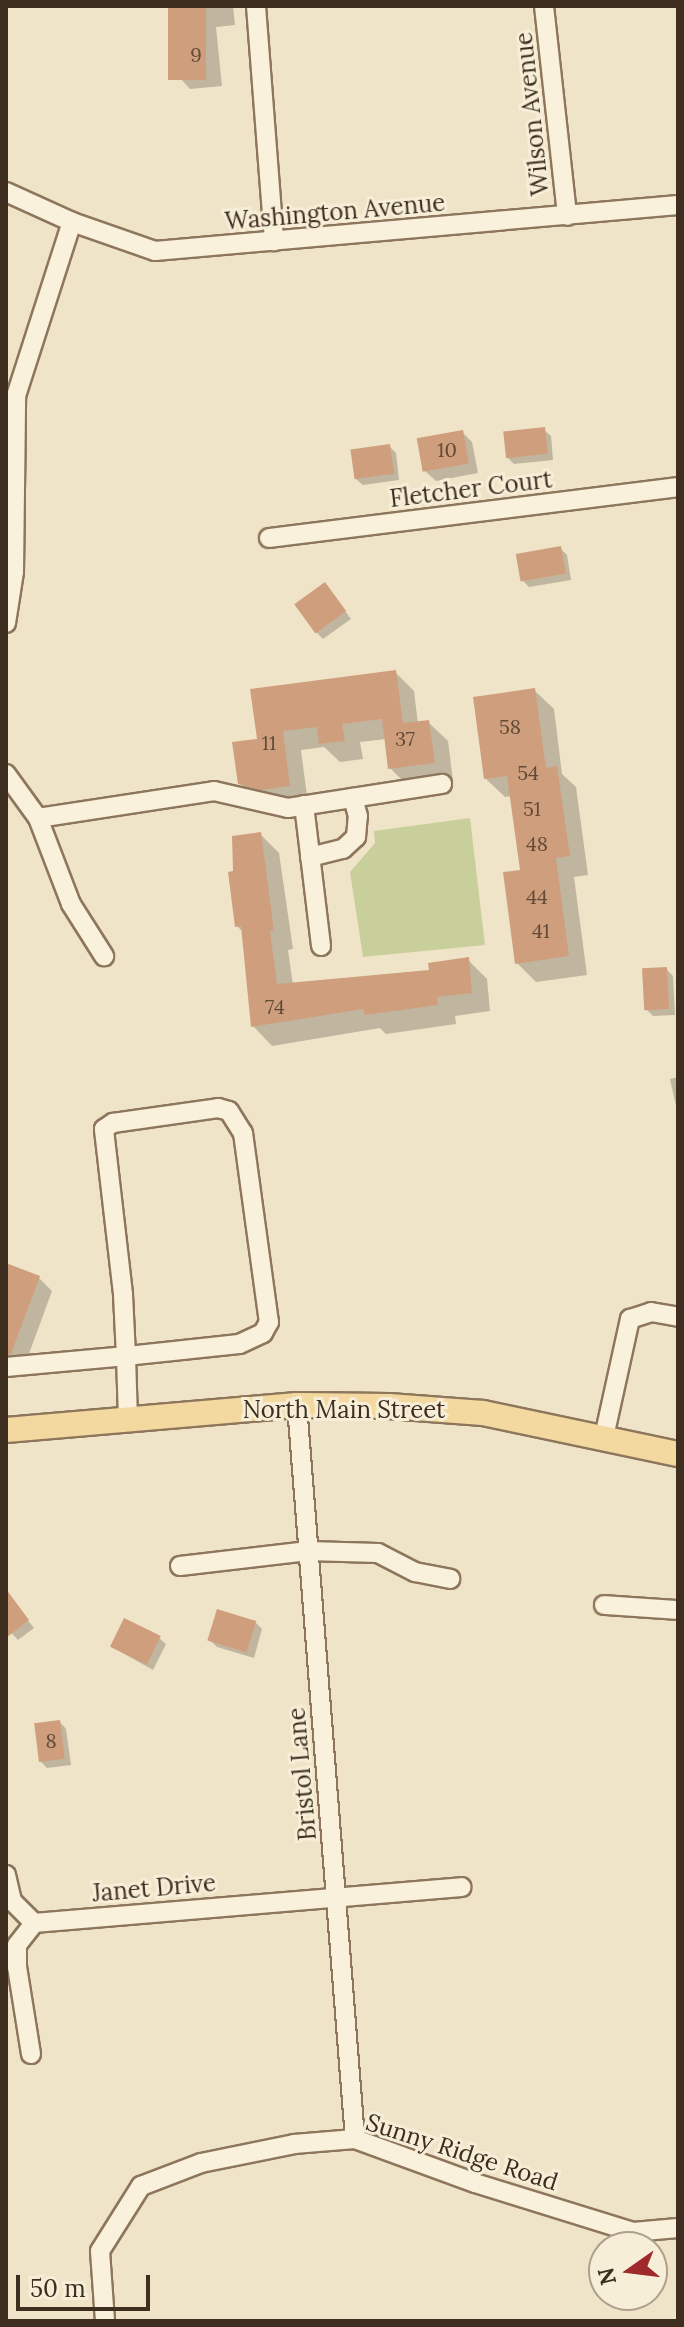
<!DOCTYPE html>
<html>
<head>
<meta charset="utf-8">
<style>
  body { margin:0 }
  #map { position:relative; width:684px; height:2327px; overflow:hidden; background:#f0e4c8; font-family:Lora,serif }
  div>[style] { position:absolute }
  .green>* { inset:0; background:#c9cf9b }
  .shadow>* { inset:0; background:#0003 }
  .building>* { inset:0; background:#cf9f7d; transform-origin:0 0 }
  .roads { filter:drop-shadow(2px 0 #8d765c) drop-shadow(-2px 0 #8d765c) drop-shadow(0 2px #8d765c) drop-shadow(0 -2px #8d765c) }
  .minor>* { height:18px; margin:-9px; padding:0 9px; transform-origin:9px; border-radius:9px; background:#faf1dc }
  .major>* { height:24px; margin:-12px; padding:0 12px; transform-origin:12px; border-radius:12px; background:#f3d9a0 }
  span { translate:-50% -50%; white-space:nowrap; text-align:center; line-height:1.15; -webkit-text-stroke:6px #f7eed8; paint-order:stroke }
  .number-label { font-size:20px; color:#624a37 }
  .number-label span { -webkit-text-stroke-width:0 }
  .street-label { font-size:24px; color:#3d2e20 }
  .frame { position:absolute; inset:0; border:8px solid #3d2e20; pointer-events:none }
  .north { position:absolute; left:588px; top:2231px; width:80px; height:80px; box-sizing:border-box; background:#f7eed8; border:2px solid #ada18e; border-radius:50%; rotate:256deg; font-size:22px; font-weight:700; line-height:32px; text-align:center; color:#3d2e20 }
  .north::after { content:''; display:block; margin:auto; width:28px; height:36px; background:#9e2a2b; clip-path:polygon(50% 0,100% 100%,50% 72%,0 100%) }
  .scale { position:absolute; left:16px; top:2275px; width:134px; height:36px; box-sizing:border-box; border:4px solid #3d2e20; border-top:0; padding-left:10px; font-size:24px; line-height:28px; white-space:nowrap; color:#3d2e20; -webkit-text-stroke:6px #f7eed8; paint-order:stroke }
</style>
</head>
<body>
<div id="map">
  <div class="green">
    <i style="clip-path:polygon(470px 818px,485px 945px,363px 957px,350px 872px,375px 843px,374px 831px)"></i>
  </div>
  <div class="shadow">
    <i style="clip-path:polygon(171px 6px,233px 6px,235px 25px,216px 27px,222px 86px,190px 89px,180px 78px)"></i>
    <i style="clip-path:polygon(544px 430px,551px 436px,553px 460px,514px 464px,508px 458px)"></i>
    <i style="clip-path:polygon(462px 432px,472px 442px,478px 473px,436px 481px,425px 471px)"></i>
    <i style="clip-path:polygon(389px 446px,396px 453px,399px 480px,363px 485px,356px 479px)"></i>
    <i style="clip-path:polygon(560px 548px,567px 555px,571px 580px,529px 587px,522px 580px)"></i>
    <i style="clip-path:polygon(325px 584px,351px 619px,323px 639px,316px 632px)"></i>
    <i style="clip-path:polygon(395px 672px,414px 691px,418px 724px,428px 722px,448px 741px,453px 781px,409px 787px,390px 768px,386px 739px,360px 742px,363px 759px,340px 762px,324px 747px,301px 750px,308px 804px,259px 803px,240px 783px,259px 741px)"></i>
    <i style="clip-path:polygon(534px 690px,554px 709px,562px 774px,576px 787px,588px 875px,574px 877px,587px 975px,536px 982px,517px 963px,522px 872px,512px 796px,505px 797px,485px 778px)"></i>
    <i style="clip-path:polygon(260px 834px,279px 853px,293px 949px,288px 950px,293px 985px,431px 971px,468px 960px,487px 979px,490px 1011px,455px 1016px,456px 1024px,386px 1034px,380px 1028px,272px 1046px,253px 1026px,244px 933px,237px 926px,235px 873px)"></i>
    <i style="clip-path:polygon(666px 969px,673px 976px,675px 1015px,653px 1016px,647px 1010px)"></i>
    <i style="clip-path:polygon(678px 1077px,678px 1115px,670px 1079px)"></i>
    <i style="clip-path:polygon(6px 1265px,39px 1278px,52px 1291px,26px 1362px,8px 1355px,6px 1361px)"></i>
    <i style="clip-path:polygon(6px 1593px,34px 1628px,18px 1640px,6px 1627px)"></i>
    <i style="clip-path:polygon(255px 1622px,262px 1629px,254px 1658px,217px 1647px,210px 1640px)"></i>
    <i style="clip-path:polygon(159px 1638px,166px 1644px,153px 1670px,112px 1647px)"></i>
    <i style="clip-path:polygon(60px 1722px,66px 1729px,71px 1765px,47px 1768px,41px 1762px)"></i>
  </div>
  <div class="building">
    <i style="left:168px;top:6px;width:38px;height:74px"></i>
    <i style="left:545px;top:427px;width:27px;height:42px;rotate:84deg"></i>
    <i style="left:463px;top:430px;width:34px;height:47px;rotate:80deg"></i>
    <i style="left:390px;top:444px;width:30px;height:40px;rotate:82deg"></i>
    <i style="left:561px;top:546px;width:28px;height:46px;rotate:80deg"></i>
    <i style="left:325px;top:582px;width:36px;height:38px;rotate:54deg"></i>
    <i style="clip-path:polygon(396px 670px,403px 723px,429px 720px,435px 763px,388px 769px,382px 719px,342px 724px,345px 741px,319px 744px,317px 727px,283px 731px,290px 786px,261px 790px,238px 784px,232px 742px,257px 739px,250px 689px)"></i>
    <i style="clip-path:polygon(535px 688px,546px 768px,557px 766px,570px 856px,556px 858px,569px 956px,515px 964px,503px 872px,520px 870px,507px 776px,484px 779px,473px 697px)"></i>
    <i style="clip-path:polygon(261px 832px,274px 931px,270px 931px,277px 984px,429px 970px,428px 963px,469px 957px,472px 993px,437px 997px,438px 1005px,365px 1015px,363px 1009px,251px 1027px,241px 926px,235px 927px,228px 872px,233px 871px,232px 836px)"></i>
    <i style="left:667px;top:967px;width:42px;height:25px;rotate:87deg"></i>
    <i style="clip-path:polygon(6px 1263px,40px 1276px,11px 1354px,6px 1355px)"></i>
    <i style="clip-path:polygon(6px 1589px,29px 1620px,6px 1638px)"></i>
    <i style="left:217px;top:1609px;width:41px;height:33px;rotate:17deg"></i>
    <i style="left:124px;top:1618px;width:41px;height:32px;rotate:26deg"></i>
    <i style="left:60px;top:1720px;width:39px;height:26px;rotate:83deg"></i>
  </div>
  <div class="roads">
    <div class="minor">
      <i style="left:256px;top:6px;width:236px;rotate:85.6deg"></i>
      <i style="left:544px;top:6px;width:211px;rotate:83.7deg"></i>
      <i style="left:6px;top:192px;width:72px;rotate:24.4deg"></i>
      <i style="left:72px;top:222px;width:88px;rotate:19.3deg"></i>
      <i style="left:155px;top:251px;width:525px;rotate:-5.03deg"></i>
      <i style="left:269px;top:538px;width:412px;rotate:-7.1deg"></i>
      <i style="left:6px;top:623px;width:52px;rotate:-81.1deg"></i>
      <i style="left:14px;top:572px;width:176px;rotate:-89.3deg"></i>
      <i style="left:16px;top:396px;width:183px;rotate:-72.2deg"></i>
      <i style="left:6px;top:774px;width:54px;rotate:54deg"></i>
      <i style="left:38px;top:818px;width:92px;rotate:69deg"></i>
      <i style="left:71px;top:904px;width:62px;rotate:57.6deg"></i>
      <i style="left:304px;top:805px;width:142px;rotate:83.1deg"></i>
      <i style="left:38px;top:818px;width:178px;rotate:-8.7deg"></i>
      <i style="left:214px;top:791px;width:76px;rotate:12.9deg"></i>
      <i style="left:288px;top:808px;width:156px;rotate:-8.9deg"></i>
      <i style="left:310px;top:857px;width:34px;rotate:-14deg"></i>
      <i style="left:343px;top:849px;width:18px;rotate:-43deg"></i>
      <i style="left:356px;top:837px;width:21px;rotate:-85deg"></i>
      <i style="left:358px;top:816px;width:19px;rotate:-106deg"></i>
      <i style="left:218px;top:1108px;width:11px;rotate:15deg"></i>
      <i style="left:229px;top:1111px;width:26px;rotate:58deg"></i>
      <i style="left:243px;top:1133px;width:191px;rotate:82.2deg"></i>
      <i style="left:269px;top:1322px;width:13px;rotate:119deg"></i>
      <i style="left:263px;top:1333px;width:26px;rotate:155deg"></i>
      <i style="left:239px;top:1344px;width:114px;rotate:173.9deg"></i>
      <i style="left:126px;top:1356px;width:62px;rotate:-92.8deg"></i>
      <i style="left:123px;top:1294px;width:166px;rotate:-96.6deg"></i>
      <i style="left:104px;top:1129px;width:11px;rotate:-34deg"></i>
      <i style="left:113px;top:1123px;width:106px;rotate:-8.1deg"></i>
      <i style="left:6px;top:1367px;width:121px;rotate:-5.2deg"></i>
      <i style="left:126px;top:1356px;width:62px;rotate:88.2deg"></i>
      <i style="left:297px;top:1405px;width:736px;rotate:85.48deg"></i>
      <i style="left:604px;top:1437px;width:121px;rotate:-77.6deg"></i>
      <i style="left:630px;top:1319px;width:22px;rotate:-18deg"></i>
      <i style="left:651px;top:1312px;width:27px;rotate:10deg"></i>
      <i style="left:180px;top:1566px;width:129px;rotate:-6.7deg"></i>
      <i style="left:308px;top:1551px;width:70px;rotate:1.6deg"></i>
      <i style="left:378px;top:1553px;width:42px;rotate:27.2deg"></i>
      <i style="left:415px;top:1572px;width:36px;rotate:11deg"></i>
      <i style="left:604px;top:1605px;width:74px;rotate:3.9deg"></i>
      <i style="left:6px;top:1875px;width:27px;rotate:77deg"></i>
      <i style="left:12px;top:1901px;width:31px;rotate:45deg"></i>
      <i style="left:34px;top:1923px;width:429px;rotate:-4.8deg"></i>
      <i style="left:31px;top:2054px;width:88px;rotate:-99.1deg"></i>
      <i style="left:17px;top:1967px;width:22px;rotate:-90deg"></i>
      <i style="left:17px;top:1945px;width:28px;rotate:-52deg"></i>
      <i style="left:105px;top:2321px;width:70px;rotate:-94.1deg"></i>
      <i style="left:100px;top:2251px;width:77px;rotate:-57.8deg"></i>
      <i style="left:141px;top:2186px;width:64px;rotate:-21deg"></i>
      <i style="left:201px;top:2163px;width:95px;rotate:-11.5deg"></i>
      <i style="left:294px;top:2144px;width:61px;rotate:-4.7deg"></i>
      <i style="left:355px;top:2139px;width:128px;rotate:20.1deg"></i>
      <i style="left:475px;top:2183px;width:165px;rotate:17.2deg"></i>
      <i style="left:633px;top:2232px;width:45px;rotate:-5.1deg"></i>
    </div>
    <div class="major">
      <i style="left:6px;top:1430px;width:292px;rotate:-4.9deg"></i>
      <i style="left:297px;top:1405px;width:92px;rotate:0.6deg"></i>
      <i style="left:389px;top:1406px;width:94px;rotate:4.3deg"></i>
      <i style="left:483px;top:1413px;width:199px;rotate:11.9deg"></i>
    </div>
  </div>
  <div class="number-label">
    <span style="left:196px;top:54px">9</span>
    <span style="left:447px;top:449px">10</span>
    <span style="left:510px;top:726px">58</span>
    <span style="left:405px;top:738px">37</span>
    <span style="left:269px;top:742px">11</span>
    <span style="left:528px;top:772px">54</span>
    <span style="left:532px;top:808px">51</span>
    <span style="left:537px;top:843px">48</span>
    <span style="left:537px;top:896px">44</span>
    <span style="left:541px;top:930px">41</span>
    <span style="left:275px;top:1006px">74</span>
    <span style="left:51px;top:1740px">8</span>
  </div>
  <div class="street-label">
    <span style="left:532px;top:114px;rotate:-96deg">Wilson Avenue</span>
    <span style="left:335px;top:212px;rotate:-5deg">Washington Avenue</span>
    <span style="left:471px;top:489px;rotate:-7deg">Fletcher Court</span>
    <span style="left:344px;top:1410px">North Main Street</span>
    <span style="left:302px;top:1774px;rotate:-95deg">Bristol Lane</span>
    <span style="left:154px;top:1888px;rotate:-5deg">Janet Drive</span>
    <span style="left:462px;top:2152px;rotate:18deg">Sunny Ridge Road</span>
  </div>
  <div class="frame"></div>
  <div class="north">N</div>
  <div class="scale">50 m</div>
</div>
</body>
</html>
